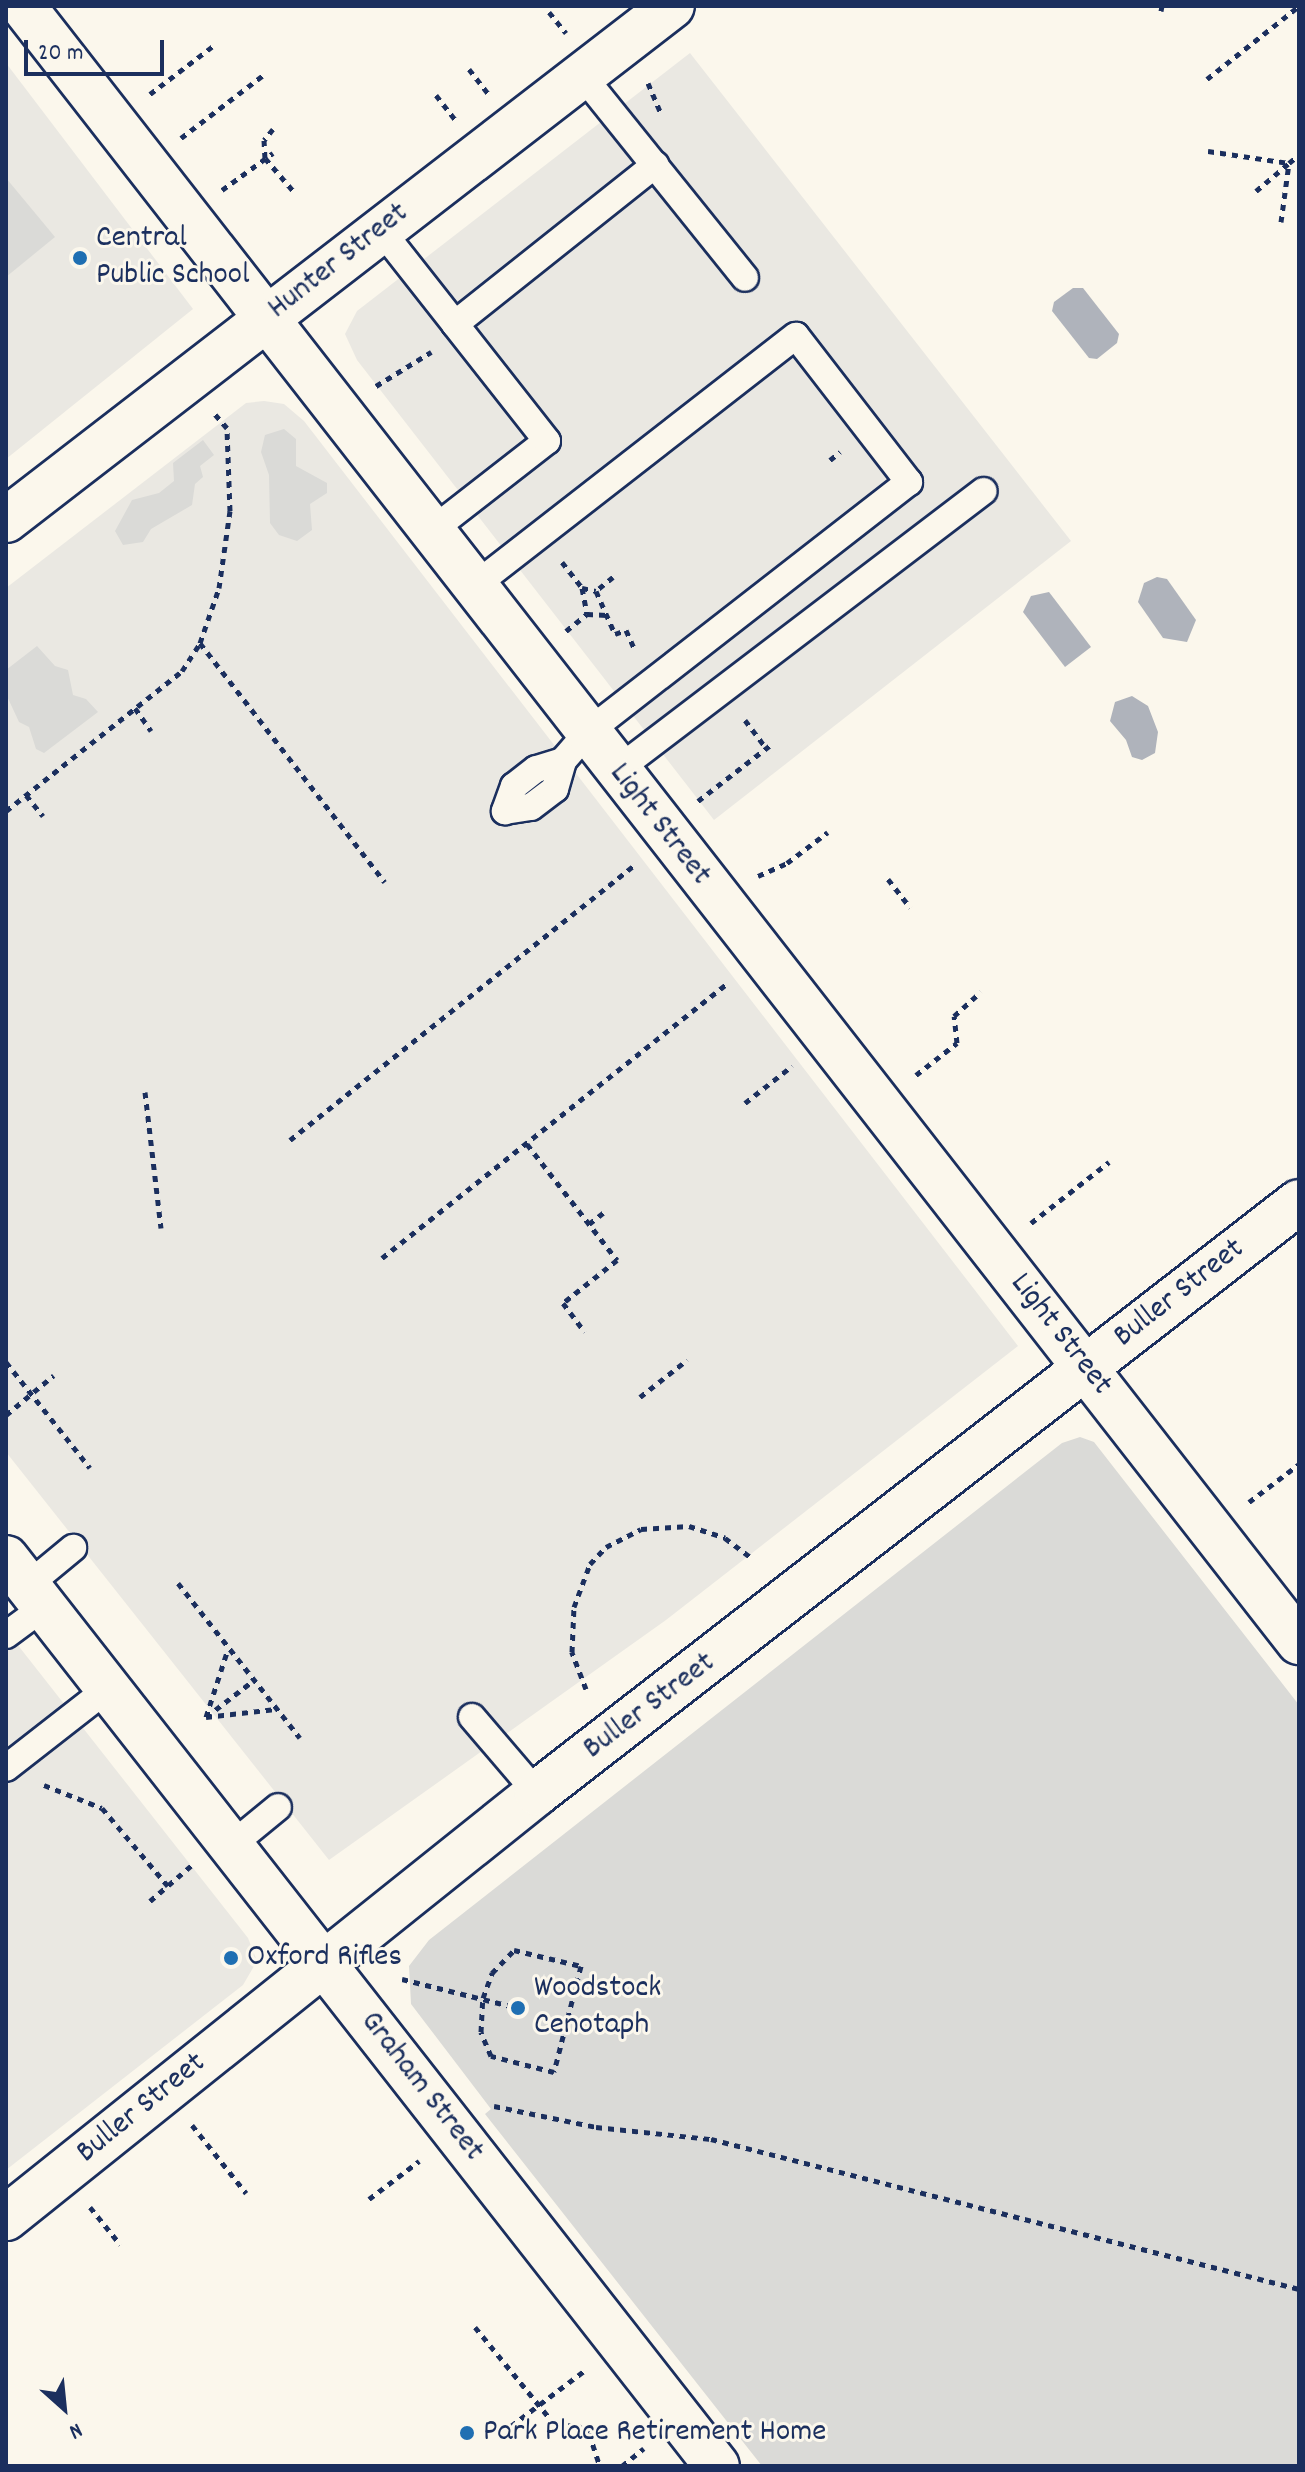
<!DOCTYPE html>
<html>
<head>
<meta charset="utf-8">
<style>
  body { margin:0 }
  #map { position:relative; width:1305px; height:2472px; overflow:hidden; background:#fbf7ec; font-family:Dekko,sans-serif }
  div>[style] { position:absolute }
  .built>* { inset:0; background:#eae8e2 }
  .green>* { inset:0; background:#dadad7 }
  .water>* { inset:0; background:#afb3bb }
  .path>* { height:5px; margin-top:-2.5px; transform-origin:0; background:repeating-linear-gradient(90deg,#1b2f5e 0 6px,transparent 0 12px) }
  .roads { filter:drop-shadow(2px 0 #1b2f5e) drop-shadow(-2px 0 #1b2f5e) drop-shadow(0 2px #1b2f5e) drop-shadow(0 -2px #1b2f5e) }
  .lane>* { height:26px; margin:-13px; padding:0 13px; transform-origin:13px; border-radius:13px; background:#fbf7ec }
  .street>* { height:44px; margin:-22px; padding:0 22px; transform-origin:22px; border-radius:22px; background:#fbf7ec }
  .dots>* { width:22px; height:22px; translate:-50% -50%; box-sizing:border-box; border:4px solid #fbf7ec; border-radius:50% }
  span { translate:-50% -50%; white-space:nowrap; text-align:center; line-height:1.15; -webkit-text-stroke:6px #fbf7ec; paint-order:stroke }
  .poi-label { font-size:32px; color:#1b2f5e }
  .left { translate:0 -50%; text-align:left }
  .street-label { font-size:32px; color:#1b2f5e }
  .frame { position:absolute; inset:0; border:8px solid #1b2f5e; pointer-events:none }
  .north { position:absolute; left:24px; top:2368px; width:80px; height:80px; -webkit-text-stroke:6px #fbf7ec; paint-order:stroke; rotate:153deg; font-size:22px; font-weight:700; line-height:32px; text-align:center; color:#1b2f5e }
  .north::after { content:''; display:block; margin:auto; width:28px; height:36px; background:#1b2f5e; clip-path:polygon(50% 0,100% 100%,50% 72%,0 100%) }
  .scale { position:absolute; left:24px; top:40px; width:140px; height:36px; box-sizing:border-box; border:4px solid #1b2f5e; border-top:0; padding-left:10px; font-size:24px; line-height:28px; white-space:nowrap; color:#1b2f5e; -webkit-text-stroke:6px #fbf7ec; paint-order:stroke }
</style>
</head>
<body>
<div id="map">
  <div class="built">
    <i style="clip-path:polygon(690px 53px,1071px 541px,714px 820px,357px 360px,345px 334px,357px 311px)"></i>
    <i style="clip-path:polygon(6px 63px,193px 309px,6px 459px)"></i>
    <i style="clip-path:polygon(264px 401px,284px 404px,304px 421px,1018px 1346px,666px 1620px,329px 1860px,6px 1452px,6px 588px,246px 403px)"></i>
    <i style="clip-path:polygon(6px 1630px,248px 1938px,257px 1961px,243px 1985px,6px 2170px)"></i>
  </div>
  <div class="green">
    <i style="clip-path:polygon(6px 178px,55px 237px,6px 277px)"></i>
    <i style="clip-path:polygon(284px 429px,296px 439px,296px 466px,327px 483px,327px 493px,310px 504px,312px 530px,297px 541px,279px 535px,270px 523px,269px 475px,261px 452px,265px 435px)"></i>
    <i style="clip-path:polygon(203px 440px,214px 455px,200px 466px,203px 477px,195px 484px,192px 505px,151px 529px,143px 542px,123px 545px,115px 531px,132px 500px,159px 493px,174px 481px,173px 463px)"></i>
    <i style="clip-path:polygon(37px 646px,55px 666px,68px 670px,73px 695px,86px 699px,98px 712px,44px 753px,36px 749px,29px 727px,19px 722px,6px 694px,6px 670px)"></i>
    <i style="clip-path:polygon(1080px 1437px,1094px 1442px,1299px 1705px,1299px 2466px,762px 2466px,485px 2114px,491px 2109px,411px 2004px,409px 1966px,429px 1940px,1062px 1443px)"></i>
  </div>
  <div class="water">
    <i style="clip-path:polygon(1073px 288px,1083px 288px,1119px 334px,1117px 343px,1097px 359px,1089px 358px,1052px 311px,1054px 302px)"></i>
    <i style="clip-path:polygon(1157px 577px,1167px 579px,1196px 620px,1187px 642px,1163px 638px,1138px 602px,1144px 583px)"></i>
    <i style="clip-path:polygon(1049px 592px,1091px 647px,1065px 667px,1023px 612px,1031px 596px)"></i>
    <i style="clip-path:polygon(1132px 696px,1148px 706px,1158px 732px,1155px 753px,1142px 760px,1132px 757px,1126px 740px,1110px 721px,1115px 702px)"></i>
  </div>
  <div class="path">
    <i style="left:1161px;top:11px;width:5px;rotate:-79deg"></i>
    <i style="left:549px;top:12px;width:27px;rotate:51deg"></i>
    <i style="left:469px;top:69px;width:31px;rotate:52deg"></i>
    <i style="left:1207px;top:79px;width:117px;rotate:-38.4deg"></i>
    <i style="left:648px;top:83px;width:34px;rotate:67deg"></i>
    <i style="left:150px;top:94px;width:79px;rotate:-37.3deg"></i>
    <i style="left:436px;top:95px;width:31px;rotate:52deg"></i>
    <i style="left:273px;top:129px;width:14px;rotate:129deg"></i>
    <i style="left:264px;top:140px;width:18px;rotate:87deg"></i>
    <i style="left:265px;top:158px;width:46px;rotate:49.4deg"></i>
    <i style="left:181px;top:138px;width:107px;rotate:-37.4deg"></i>
    <i style="left:1208px;top:151px;width:82px;rotate:8.4deg"></i>
    <i style="left:222px;top:190px;width:63px;rotate:-36deg"></i>
    <i style="left:1256px;top:191px;width:42px;rotate:-40.2deg"></i>
    <i style="left:1281px;top:222px;width:60px;rotate:-82.3deg"></i>
    <i style="left:1289px;top:163px;width:13px;rotate:-39deg"></i>
    <i style="left:376px;top:386px;width:65px;rotate:-31.7deg"></i>
    <i style="left:830px;top:460px;width:13px;rotate:-39deg"></i>
    <i style="left:562px;top:562px;width:33px;rotate:52deg"></i>
    <i style="left:582px;top:588px;width:14px;rotate:12deg"></i>
    <i style="left:613px;top:577px;width:22px;rotate:141deg"></i>
    <i style="left:596px;top:591px;width:47px;rotate:66.2deg"></i>
    <i style="left:615px;top:634px;width:12px;rotate:-20deg"></i>
    <i style="left:626px;top:630px;width:22px;rotate:66deg"></i>
    <i style="left:582px;top:588px;width:26px;rotate:79deg"></i>
    <i style="left:566px;top:631px;width:27px;rotate:-39deg"></i>
    <i style="left:587px;top:614px;width:20px;rotate:3deg"></i>
    <i style="left:200px;top:643px;width:302px;rotate:52.3deg"></i>
    <i style="left:135px;top:708px;width:28px;rotate:55deg"></i>
    <i style="left:745px;top:720px;width:35px;rotate:53deg"></i>
    <i style="left:26px;top:795px;width:27px;rotate:51deg"></i>
    <i style="left:698px;top:801px;width:95px;rotate:-37.7deg"></i>
    <i style="left:6px;top:811px;width:225px;rotate:-38.5deg"></i>
    <i style="left:182px;top:671px;width:33px;rotate:-57deg"></i>
    <i style="left:200px;top:643px;width:58px;rotate:-70.9deg"></i>
    <i style="left:219px;top:588px;width:78px;rotate:-81.9deg"></i>
    <i style="left:230px;top:511px;width:83px;rotate:-92.1deg"></i>
    <i style="left:227px;top:428px;width:18px;rotate:-131deg"></i>
    <i style="left:758px;top:876px;width:32px;rotate:-24deg"></i>
    <i style="left:787px;top:863px;width:51px;rotate:-37.1deg"></i>
    <i style="left:888px;top:879px;width:36px;rotate:52deg"></i>
    <i style="left:916px;top:1075px;width:52px;rotate:-38deg"></i>
    <i style="left:957px;top:1043px;width:27px;rotate:-96deg"></i>
    <i style="left:954px;top:1016px;width:36px;rotate:-42deg"></i>
    <i style="left:145px;top:1092px;width:137px;rotate:83.3deg"></i>
    <i style="left:745px;top:1103px;width:60px;rotate:-38.2deg"></i>
    <i style="left:290px;top:1140px;width:443px;rotate:-38.6deg"></i>
    <i style="left:527px;top:1144px;width:147px;rotate:52.2deg"></i>
    <i style="left:617px;top:1260px;width:69px;rotate:141.5deg"></i>
    <i style="left:563px;top:1303px;width:36px;rotate:53deg"></i>
    <i style="left:1031px;top:1223px;width:99px;rotate:-38deg"></i>
    <i style="left:589px;top:1224px;width:23px;rotate:-38deg"></i>
    <i style="left:382px;top:1258px;width:443px;rotate:-38.5deg"></i>
    <i style="left:6px;top:1362px;width:135px;rotate:51.6deg"></i>
    <i style="left:640px;top:1397px;width:60px;rotate:-38.2deg"></i>
    <i style="left:6px;top:1415px;width:62px;rotate:-39.8deg"></i>
    <i style="left:1249px;top:1502px;width:63px;rotate:-37.2deg"></i>
    <i style="left:178px;top:1583px;width:197px;rotate:51.8deg"></i>
    <i style="left:586px;top:1689px;width:40px;rotate:-111deg"></i>
    <i style="left:572px;top:1652px;width:45px;rotate:-87.5deg"></i>
    <i style="left:574px;top:1607px;width:46px;rotate:-69.6deg"></i>
    <i style="left:590px;top:1564px;width:23px;rotate:-47deg"></i>
    <i style="left:606px;top:1547px;width:39px;rotate:-27deg"></i>
    <i style="left:641px;top:1529px;width:48px;rotate:-3.6deg"></i>
    <i style="left:689px;top:1526px;width:38px;rotate:18deg"></i>
    <i style="left:725px;top:1538px;width:35px;rotate:37deg"></i>
    <i style="left:206px;top:1717px;width:71px;rotate:-72.1deg"></i>
    <i style="left:206px;top:1717px;width:70px;rotate:-6.5deg"></i>
    <i style="left:206px;top:1717px;width:59px;rotate:-37.5deg"></i>
    <i style="left:44px;top:1785px;width:62px;rotate:21.6deg"></i>
    <i style="left:102px;top:1808px;width:102px;rotate:49.8deg"></i>
    <i style="left:150px;top:1901px;width:55px;rotate:-40.6deg"></i>
    <i style="left:514px;top:1950px;width:69px;rotate:13.4deg"></i>
    <i style="left:581px;top:1966px;width:109px;rotate:104.3deg"></i>
    <i style="left:554px;top:2072px;width:65px;rotate:-165.7deg"></i>
    <i style="left:491px;top:2056px;width:26px;rotate:-113deg"></i>
    <i style="left:481px;top:2032px;width:34px;rotate:-87deg"></i>
    <i style="left:483px;top:1998px;width:27px;rotate:-70deg"></i>
    <i style="left:492px;top:1973px;width:32px;rotate:-46deg"></i>
    <i style="left:402px;top:1979px;width:120px;rotate:14deg"></i>
    <i style="left:494px;top:2106px;width:104px;rotate:11.6deg"></i>
    <i style="left:596px;top:2127px;width:116px;rotate:6deg"></i>
    <i style="left:711px;top:2139px;width:607px;rotate:14.31deg"></i>
    <i style="left:192px;top:2125px;width:87px;rotate:51.5deg"></i>
    <i style="left:369px;top:2199px;width:63px;rotate:-37.2deg"></i>
    <i style="left:90px;top:2207px;width:48px;rotate:51deg"></i>
    <i style="left:475px;top:2327px;width:128px;rotate:50.7deg"></i>
    <i style="left:556px;top:2426px;width:21px;rotate:-3deg"></i>
    <i style="left:577px;top:2425px;width:14px;rotate:34deg"></i>
    <i style="left:589px;top:2433px;width:35px;rotate:72deg"></i>
    <i style="left:511px;top:2426px;width:91px;rotate:-37deg"></i>
    <i style="left:622px;top:2466px;width:28px;rotate:-39deg"></i>
  </div>
  <div class="roads">
    <div class="lane">
      <i style="left:582px;top:75px;width:260px;rotate:51.2deg"></i>
      <i style="left:381px;top:230px;width:120px;rotate:51.8deg"></i>
      <i style="left:455px;top:324px;width:256px;rotate:-38.5deg"></i>
      <i style="left:430px;top:532px;width:148px;rotate:-37.9deg"></i>
      <i style="left:547px;top:441px;width:149px;rotate:-128.2deg"></i>
      <i style="left:473px;top:587px;width:409px;rotate:-37.9deg"></i>
      <i style="left:796px;top:336px;width:185px;rotate:52.3deg"></i>
      <i style="left:909px;top:482px;width:408px;rotate:142.1deg"></i>
      <i style="left:587px;top:733px;width:37px;rotate:131deg"></i>
      <i style="left:563px;top:761px;width:28px;rotate:163deg"></i>
      <i style="left:536px;top:769px;width:28px;rotate:142deg"></i>
      <i style="left:514px;top:786px;width:27px;rotate:110deg"></i>
      <i style="left:505px;top:811px;width:26px;rotate:-9deg"></i>
      <i style="left:531px;top:807px;width:30px;rotate:-37deg"></i>
      <i style="left:555px;top:789px;width:29px;rotate:-74deg"></i>
      <i style="left:616px;top:771px;width:462px;rotate:-37.3deg"></i>
      <i style="left:27px;top:1586px;width:60px;rotate:-39.6deg"></i>
      <i style="left:6px;top:1635px;width:47px;rotate:-36.4deg"></i>
      <i style="left:472px;top:1717px;width:100px;rotate:49.5deg"></i>
      <i style="left:6px;top:1768px;width:128px;rotate:-38deg"></i>
      <i style="left:233px;top:1844px;width:58px;rotate:-39.4deg"></i>
    </div>
    <div class="street">
      <i style="left:23px;top:6px;width:2075px;rotate:52.05deg"></i>
      <i style="left:6px;top:520px;width:841px;rotate:-37.66deg"></i>
      <i style="left:6px;top:1558px;width:1153px;rotate:51.94deg"></i>
      <i style="left:6px;top:2218px;width:680px;rotate:-38.67deg"></i>
      <i style="left:537px;top:1793px;width:964px;rotate:-37.8deg"></i>
    </div>
  </div>
  <div class="dots">
    <i style="left:80px;top:258px;background:#1f6fb2"></i>
    <i style="left:231px;top:1958px;background:#1f6fb2"></i>
    <i style="left:518px;top:2008px;background:#1f6fb2"></i>
    <i style="left:467px;top:2433px;background:#1f6fb2"></i>
  </div>
  <div class="poi-label">
    <span class="left" style="left:96px;top:258px">Central<br>Public School</span>
    <span class="left" style="left:247px;top:1958px">Oxford Rifles</span>
    <span class="left" style="left:534px;top:2008px">Woodstock<br>Cenotaph</span>
    <span class="left" style="left:483px;top:2433px">Park Place Retirement Home</span>
  </div>
  <div class="street-label">
    <span style="left:339px;top:262px;rotate:-38deg">Hunter Street</span>
    <span style="left:659px;top:825px;rotate:52deg">Light Street</span>
    <span style="left:1180px;top:1294px;rotate:-38deg">Buller Street</span>
    <span style="left:1060px;top:1335px;rotate:52deg">Light Street</span>
    <span style="left:650px;top:1707px;rotate:-37deg">Buller Street</span>
    <span style="left:421px;top:2087px;rotate:52deg">Graham Street</span>
    <span style="left:142px;top:2109px;rotate:-39deg">Buller Street</span>
  </div>
  <div class="frame"></div>
  <div class="north">N</div>
  <div class="scale">20 m</div>
</div>
</body>
</html>
